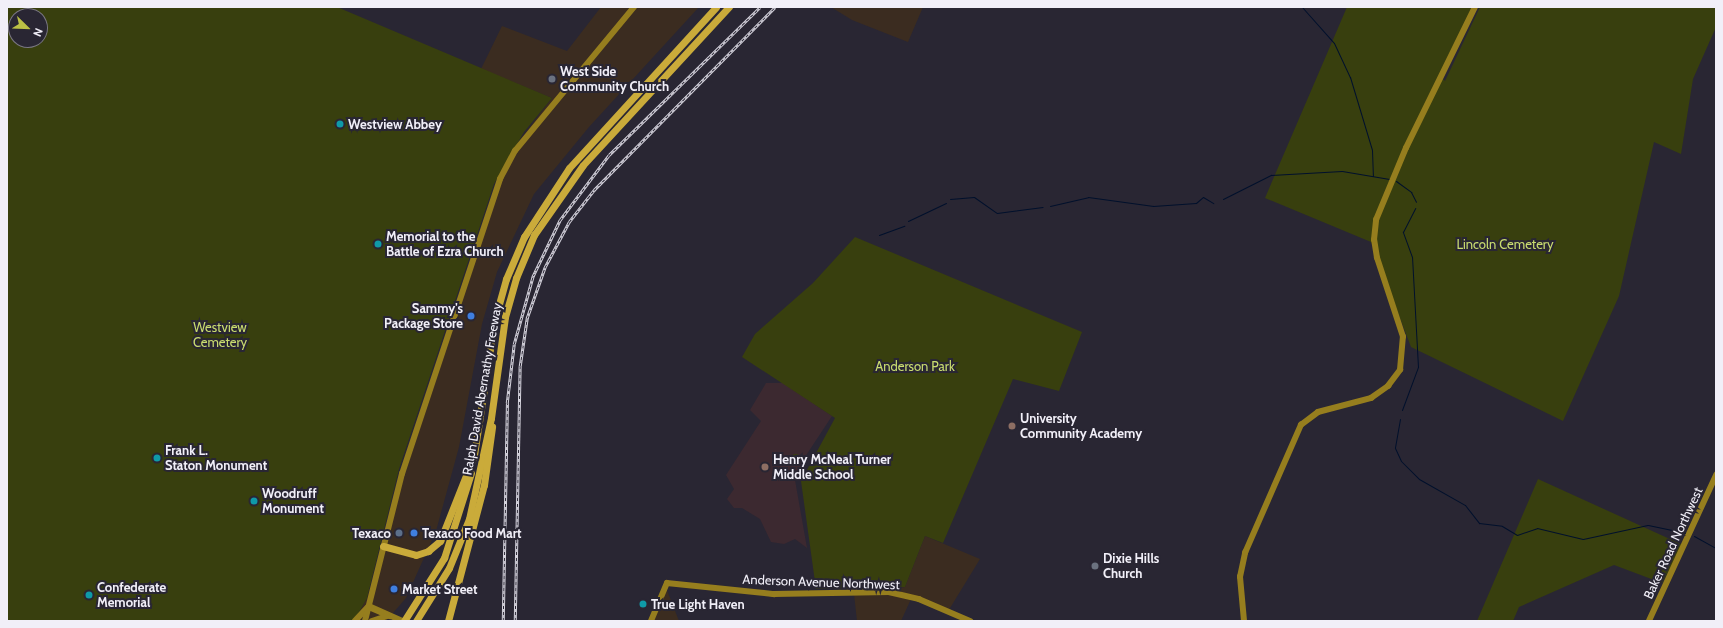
<!DOCTYPE html>
<html>
<head>
<meta charset="utf-8">
<style>
  body { margin:0 }
  #map { position:relative; width:1723px; height:628px; overflow:hidden; background:#292633; font-family:Cabin,sans-serif }
  div>[style] { position:absolute }
  .commercial>* { inset:0; background:#3b2c20 }
  .education>* { inset:0; background:#3c2930 }
  .green>* { inset:0; background:#383f0e }
  .round { border-radius:50% }
  .stream>* { height:1px; margin:-0.5px; padding:0 0.5px; transform-origin:0.5px; border-radius:0.5px; background:#00102c }
  .secondary>* { height:5.5px; margin:-2.75px; padding:0 2.75px; transform-origin:2.75px; border-radius:2.75px; background:#967e1e }
  .highway>* { height:7px; margin:-3.5px; padding:0 3.5px; transform-origin:3.5px; border-radius:3.5px; background:#caab3a }
  .rail>* { height:2.5px; margin-top:-1.25px; transform-origin:0; background:repeating-linear-gradient(90deg,#292633 0 3px,#d6d4de 0 6px); box-sizing:border-box; border-block:1px solid #d6d4de }
  .dots>* { width:11px; height:11px; translate:-50% -50%; box-sizing:border-box; border:2px solid #292633; border-radius:50% }
  span { translate:-50% -50%; white-space:nowrap; text-align:center; line-height:1.15; -webkit-text-stroke:4px #292633; paint-order:stroke }
  .poi-label { font-size:13px; color:#f1eff8; font-weight:700 }
  .left { translate:0 -50%; text-align:left }
  .right { translate:-100% -50%; text-align:right }
  .park-label { font-size:13px; color:#c9dc6f }
  .street-label { font-size:13px; color:#f1eff8 }
  .frame { position:absolute; inset:0; border:8px solid #f1eff8; pointer-events:none }
  .north { position:absolute; left:8px; top:8px; width:40px; height:40px; box-sizing:border-box; background:#292633; border:1px solid #797682; border-radius:50%; rotate:113deg; font-size:11px; font-weight:700; line-height:16px; text-align:center; color:#f1eff8 }
  .north::after { content:''; display:block; margin:auto; width:14px; height:18px; background:#bbc045; clip-path:polygon(50% 0,100% 100%,50% 72%,0 100%) }
</style>
</head>
<body>
<div id="map">
  <div class="commercial">
    <i style="clip-path:polygon(601px 7px,699px 7px,589px 127px,534px 194px,497px 272px,482px 324px,459px 447px,436px 531px,406px 598px,386px 621px,354px 621px,367px 598px,461px 293px,510px 153px,552px 98px,481px 69px,502px 26px,567px 51px)"></i>
    <i style="clip-path:polygon(831px 7px,923px 7px,908px 42px,852px 20px)"></i>
    <i style="clip-path:polygon(925px 536px,980px 559px,947px 613px,911px 599px,901px 621px,857px 621px,854px 594px,905px 587px)"></i>
    <i style="clip-path:polygon(665px 585px,679px 621px,649px 621px)"></i>
  </div>
  <div class="education">
    <i style="clip-path:polygon(766px 383px,783px 383px,832px 416px,803px 460px,795px 480px,807px 548px,795px 539px,784px 544px,771px 542px,760px 519px,742px 508px,734px 508px,727px 499px,734px 489px,726px 475px,761px 421px,750px 410px)"></i>
  </div>
  <div class="green">
    <i style="clip-path:polygon(evenodd,7px 7px,337px 7px,552px 98px,524px 132px,494px 184px,399px 469px,367px 598px,354px 621px,7px 621px,7px 7px,16px 16px,40px 16px,40px 40px,16px 40px,16px 16px)"></i>
    <i style="clip-path:polygon(1347px 7px,1472px 8px,1440px 76px,1445px 81px,1480px 7px,1716px 7px,1716px 27px,1693px 79px,1681px 154px,1654px 142px,1619px 296px,1563px 421px,1411px 347px,1371px 242px,1265px 198px)"></i>
    <i style="clip-path:polygon(855px 237px,1082px 332px,1059px 391px,1013px 379px,943px 543px,925px 536px,905px 587px,816px 589px,801px 481px,835px 418px,742px 357px,755px 334px,813px 283px)"></i>
    <i class="round" style="left:789.5px;top:453.5px;width:11px;height:11px"></i>
    <i style="clip-path:polygon(1538px 479px,1683px 545px,1662px 583px,1614px 565px,1519px 607px,1513px 621px,1477px 621px)"></i>
  </div>
  <div class="stream">
    <i style="left:1302px;top:7px;width:48px;rotate:48.4deg"></i>
    <i style="left:1334px;top:43px;width:38px;rotate:65deg"></i>
    <i style="left:1350px;top:77px;width:76px;rotate:73.2deg"></i>
    <i style="left:1372px;top:150px;width:26px;rotate:88deg"></i>
    <i style="left:1396px;top:181px;width:19px;rotate:36deg"></i>
    <i style="left:1411px;top:192px;width:11px;rotate:63deg"></i>
    <i style="left:950px;top:199px;width:24px;rotate:-5deg"></i>
    <i style="left:974px;top:197px;width:28px;rotate:35deg"></i>
    <i style="left:997px;top:213px;width:46px;rotate:-7.4deg"></i>
    <i style="left:1223px;top:199px;width:54px;rotate:-26.6deg"></i>
    <i style="left:1271px;top:175px;width:71px;rotate:-3.2deg"></i>
    <i style="left:1342px;top:171px;width:48px;rotate:9.7deg"></i>
    <i style="left:1050px;top:206px;width:39px;rotate:-13deg"></i>
    <i style="left:1088px;top:197px;width:66px;rotate:7.9deg"></i>
    <i style="left:1153px;top:206px;width:43px;rotate:-4deg"></i>
    <i style="left:1196px;top:203px;width:9px;rotate:-41deg"></i>
    <i style="left:1203px;top:197px;width:12px;rotate:31deg"></i>
    <i style="left:908px;top:221px;width:42px;rotate:-25.3deg"></i>
    <i style="left:879px;top:235px;width:27px;rotate:-20deg"></i>
    <i style="left:1402px;top:410px;width:46px;rotate:-69.6deg"></i>
    <i style="left:1418px;top:367px;width:110px;rotate:-93.1deg"></i>
    <i style="left:1412px;top:257px;width:27px;rotate:-110deg"></i>
    <i style="left:1403px;top:232px;width:27px;rotate:-63deg"></i>
    <i style="left:1400px;top:419px;width:29px;rotate:100deg"></i>
    <i style="left:1395px;top:448px;width:14px;rotate:65deg"></i>
    <i style="left:1401px;top:461px;width:25px;rotate:45deg"></i>
    <i style="left:1419px;top:479px;width:53px;rotate:29.5deg"></i>
    <i style="left:1465px;top:505px;width:23px;rotate:52deg"></i>
    <i style="left:1479px;top:523px;width:23px;rotate:7deg"></i>
    <i style="left:1502px;top:526px;width:17px;rotate:31deg"></i>
    <i style="left:1517px;top:535px;width:21px;rotate:-19deg"></i>
    <i style="left:1537px;top:528px;width:47px;rotate:13.4deg"></i>
    <i style="left:1583px;top:539px;width:66px;rotate:-12.2deg"></i>
    <i style="left:1648px;top:525px;width:39px;rotate:12deg"></i>
    <i style="left:1694px;top:536px;width:25px;rotate:29deg"></i>
  </div>
  <div class="secondary">
    <i style="left:369px;top:606px;width:37px;rotate:24deg"></i>
    <i style="left:369px;top:607px;width:23px;rotate:23deg"></i>
    <i style="left:355px;top:621px;width:19px;rotate:-47deg"></i>
    <i style="left:365px;top:621px;width:152px;rotate:-75.9deg"></i>
    <i style="left:402px;top:474px;width:311px;rotate:-71.6deg"></i>
    <i style="left:500px;top:179px;width:32px;rotate:-62deg"></i>
    <i style="left:515px;top:151px;width:187px;rotate:-50.4deg"></i>
    <i style="left:372px;top:621px;width:16px;rotate:-18deg"></i>
    <i style="left:651px;top:621px;width:41px;rotate:-67.2deg"></i>
    <i style="left:667px;top:583px;width:108px;rotate:5.9deg"></i>
    <i style="left:774px;top:594px;width:115px;rotate:-1deg"></i>
    <i style="left:889px;top:592px;width:31px;rotate:13deg"></i>
    <i style="left:919px;top:599px;width:56px;rotate:23.3deg"></i>
    <i style="left:1244px;top:621px;width:44px;rotate:-95.2deg"></i>
    <i style="left:1240px;top:577px;width:25px;rotate:-78deg"></i>
    <i style="left:1245px;top:553px;width:140px;rotate:-66.4deg"></i>
    <i style="left:1301px;top:425px;width:21px;rotate:-37deg"></i>
    <i style="left:1318px;top:412px;width:55px;rotate:-14.8deg"></i>
    <i style="left:1371px;top:398px;width:21px;rotate:-35deg"></i>
    <i style="left:1388px;top:386px;width:20px;rotate:-53deg"></i>
    <i style="left:1400px;top:370px;width:33px;rotate:-85deg"></i>
    <i style="left:1403px;top:337px;width:83px;rotate:-108.2deg"></i>
    <i style="left:1377px;top:258px;width:18px;rotate:-99deg"></i>
    <i style="left:1374px;top:240px;width:20px;rotate:-84deg"></i>
    <i style="left:1376px;top:220px;width:78px;rotate:-67.4deg"></i>
    <i style="left:1406px;top:148px;width:157px;rotate:-63.9deg"></i>
    <i style="left:1649px;top:621px;width:161px;rotate:-65.3deg"></i>
  </div>
  <div class="highway">
    <i style="left:383px;top:546px;width:34px;rotate:15deg"></i>
    <i style="left:416px;top:555px;width:13px;rotate:-18deg"></i>
    <i style="left:428px;top:551px;width:16px;rotate:-40deg"></i>
    <i style="left:440px;top:541px;width:92px;rotate:-68.4deg"></i>
    <i style="left:474px;top:455px;width:134px;rotate:-81.4deg"></i>
    <i style="left:494px;top:322px;width:45px;rotate:-74.4deg"></i>
    <i style="left:506px;top:279px;width:46px;rotate:-66.8deg"></i>
    <i style="left:524px;top:237px;width:82px;rotate:-56.9deg"></i>
    <i style="left:569px;top:168px;width:218px;rotate:-47.6deg"></i>
    <i style="left:404px;top:621px;width:75px;rotate:-57.6deg"></i>
    <i style="left:444px;top:558px;width:89px;rotate:-72.4deg"></i>
    <i style="left:416px;top:621px;width:62px;rotate:-58.1deg"></i>
    <i style="left:449px;top:568px;width:53px;rotate:-67.8deg"></i>
    <i style="left:469px;top:519px;width:103px;rotate:-77.7deg"></i>
    <i style="left:491px;top:418px;width:102px;rotate:-82.1deg"></i>
    <i style="left:505px;top:317px;width:41px;rotate:-74.2deg"></i>
    <i style="left:516px;top:278px;width:47px;rotate:-67.3deg"></i>
    <i style="left:534px;top:235px;width:85px;rotate:-55deg"></i>
    <i style="left:583px;top:165px;width:215px;rotate:-47.3deg"></i>
    <i style="left:448px;top:621px;width:141px;rotate:-75.2deg"></i>
    <i style="left:484px;top:485px;width:59px;rotate:-82.1deg"></i>
  </div>
  <div class="rail">
    <i style="left:503px;top:621px;width:218px;rotate:-88.9deg"></i>
    <i style="left:507px;top:403px;width:59px;rotate:-83.2deg"></i>
    <i style="left:514px;top:344px;width:71px;rotate:-74.4deg"></i>
    <i style="left:533px;top:276px;width:62px;rotate:-64.3deg"></i>
    <i style="left:560px;top:220px;width:81px;rotate:-53deg"></i>
    <i style="left:609px;top:155px;width:211px;rotate:-44.4deg"></i>
    <i style="left:515px;top:621px;width:255px;rotate:-88.9deg"></i>
    <i style="left:520px;top:366px;width:49px;rotate:-81.7deg"></i>
    <i style="left:527px;top:318px;width:54px;rotate:-70.6deg"></i>
    <i style="left:545px;top:267px;width:51px;rotate:-61.9deg"></i>
    <i style="left:569px;top:222px;width:41px;rotate:-52deg"></i>
    <i style="left:594px;top:190px;width:257px;rotate:-45.3deg"></i>
  </div>
  <div class="dots">
    <i style="left:552px;top:79px;background:#6b7280"></i>
    <i style="left:340px;top:124px;background:#0f9aa8"></i>
    <i style="left:378px;top:244px;background:#0f9aa8"></i>
    <i style="left:471px;top:316px;background:#3f7fe0"></i>
    <i style="left:1012px;top:426px;background:#8d6e63"></i>
    <i style="left:157px;top:458px;background:#0f9aa8"></i>
    <i style="left:765px;top:467px;background:#8d6e63"></i>
    <i style="left:254px;top:501px;background:#0f9aa8"></i>
    <i style="left:399px;top:533px;background:#5c6f8a"></i>
    <i style="left:414px;top:533px;background:#3f7fe0"></i>
    <i style="left:1095px;top:566px;background:#6b7280"></i>
    <i style="left:394px;top:589px;background:#3f7fe0"></i>
    <i style="left:89px;top:595px;background:#0f9aa8"></i>
    <i style="left:643px;top:604px;background:#0f9aa8"></i>
  </div>
  <div class="poi-label">
    <span class="left" style="left:560px;top:79px">West Side<br>Community Church</span>
    <span class="left" style="left:348px;top:124px">Westview Abbey</span>
    <span class="left" style="left:386px;top:244px">Memorial to the<br>Battle of Ezra Church</span>
    <span class="right" style="left:463px;top:316px">Sammy's<br>Package Store</span>
    <span class="left" style="left:1020px;top:426px">University<br>Community Academy</span>
    <span class="left" style="left:165px;top:458px">Frank L.<br>Staton Monument</span>
    <span class="left" style="left:773px;top:467px">Henry McNeal Turner<br>Middle School</span>
    <span class="left" style="left:262px;top:501px">Woodruff<br>Monument</span>
    <span class="right" style="left:391px;top:533px">Texaco</span>
    <span class="left" style="left:422px;top:533px">Texaco Food Mart</span>
    <span class="left" style="left:1103px;top:566px">Dixie Hills<br>Church</span>
    <span class="left" style="left:97px;top:595px">Confederate<br>Memorial</span>
    <span class="left" style="left:402px;top:589px">Market Street</span>
    <span class="left" style="left:651px;top:604px">True Light Haven</span>
  </div>
  <div class="park-label">
    <span style="left:1505px;top:244px">Lincoln Cemetery</span>
    <span style="left:220px;top:335px">Westview<br>Cemetery</span>
    <span style="left:915px;top:366px">Anderson Park</span>
  </div>
  <div class="street-label">
    <span style="left:482px;top:389px;rotate:-80deg">Ralph David Abernathy Freeway</span>
    <span style="left:1673px;top:543px;rotate:-65deg">Baker Road Northwest</span>
    <span style="left:821px;top:582px;rotate:2deg">Anderson Avenue Northwest</span>
  </div>
  <div class="frame"></div>
  <div class="north">N</div>
</div>
</body>
</html>
